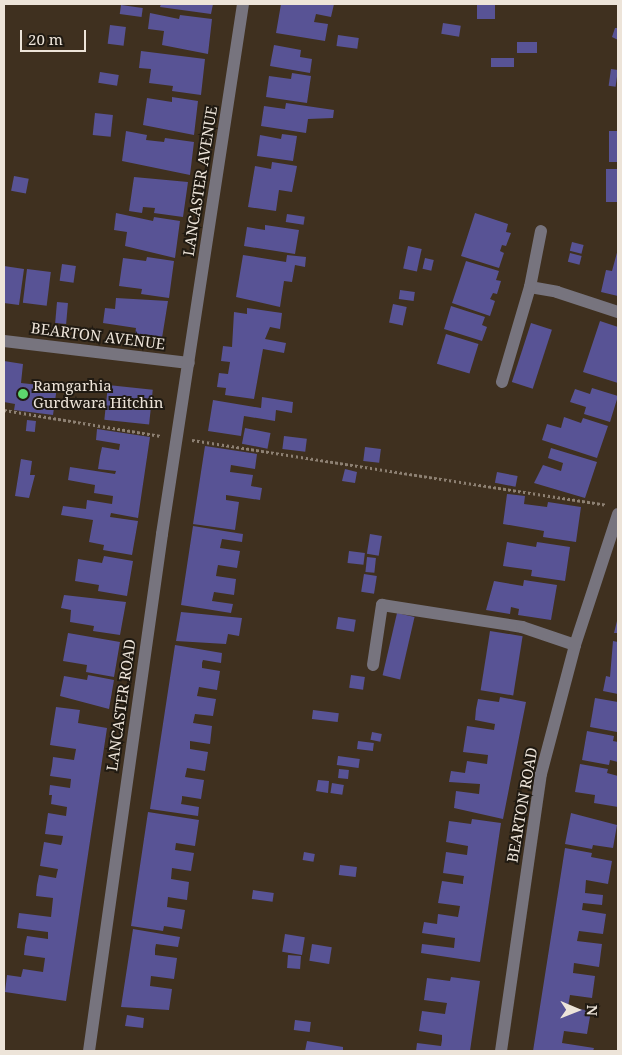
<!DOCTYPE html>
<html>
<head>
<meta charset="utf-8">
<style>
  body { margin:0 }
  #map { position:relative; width:622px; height:1055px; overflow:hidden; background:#3f301f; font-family:"Noto Serif",serif }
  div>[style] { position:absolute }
  .building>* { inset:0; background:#585395; transform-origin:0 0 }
  .path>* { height:3px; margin-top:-1.5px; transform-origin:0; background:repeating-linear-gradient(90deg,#8d8072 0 2.5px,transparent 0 5px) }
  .minor>* { height:12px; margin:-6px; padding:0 6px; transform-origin:6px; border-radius:6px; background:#77747e }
  .dots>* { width:14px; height:14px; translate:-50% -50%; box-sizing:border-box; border:2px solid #201a12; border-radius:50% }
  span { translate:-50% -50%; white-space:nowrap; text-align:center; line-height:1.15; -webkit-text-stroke:4px #201a12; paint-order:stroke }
  .street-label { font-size:15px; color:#ede4d9 }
  .poi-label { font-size:15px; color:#ede4d9 }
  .left { translate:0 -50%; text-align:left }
  .frame { position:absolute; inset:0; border:5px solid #ede4d9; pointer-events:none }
  .north { position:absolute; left:552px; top:985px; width:50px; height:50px; -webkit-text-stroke:4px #201a12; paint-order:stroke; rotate:91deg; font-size:14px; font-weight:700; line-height:20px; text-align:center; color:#ede4d9 }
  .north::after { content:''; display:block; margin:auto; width:18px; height:22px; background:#ede4d9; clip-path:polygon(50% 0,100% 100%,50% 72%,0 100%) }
  .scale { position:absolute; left:20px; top:30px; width:66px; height:22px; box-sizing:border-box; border:2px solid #ede4d9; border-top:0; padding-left:6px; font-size:15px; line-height:18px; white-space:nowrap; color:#ede4d9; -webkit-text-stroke:4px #201a12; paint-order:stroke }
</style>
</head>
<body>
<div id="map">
  <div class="building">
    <i style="clip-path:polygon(161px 4px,213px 4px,211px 14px,160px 7px)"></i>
    <i style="clip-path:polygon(281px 4px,334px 4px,331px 17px,316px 14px,314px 22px,328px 24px,325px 41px,276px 33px)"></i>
    <i style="left:121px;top:5px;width:22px;height:9px;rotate:8deg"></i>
    <i style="left:477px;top:5px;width:18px;height:14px"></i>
    <i style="clip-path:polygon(150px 13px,179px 19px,180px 15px,212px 19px,208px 54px,162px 45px,164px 31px,148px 29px)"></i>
    <i style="left:443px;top:23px;width:18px;height:11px;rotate:9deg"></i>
    <i style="left:110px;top:25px;width:16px;height:19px;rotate:7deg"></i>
    <i style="clip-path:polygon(615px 28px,618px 28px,618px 40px,612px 37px)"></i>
    <i style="left:338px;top:35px;width:21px;height:11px;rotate:8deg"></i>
    <i style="left:517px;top:42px;width:20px;height:11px"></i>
    <i style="clip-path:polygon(274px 45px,301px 50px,300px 57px,312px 59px,310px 73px,270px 66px)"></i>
    <i style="clip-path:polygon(141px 51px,205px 59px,201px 95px,172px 91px,173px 86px,149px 83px,151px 69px,139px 68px)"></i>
    <i style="left:491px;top:58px;width:23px;height:9px"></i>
    <i style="left:611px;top:69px;width:7px;height:17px;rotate:8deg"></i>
    <i style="left:100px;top:72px;width:19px;height:11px;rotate:9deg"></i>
    <i style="clip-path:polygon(292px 73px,311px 76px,307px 103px,266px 97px,269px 76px,291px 79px)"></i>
    <i style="clip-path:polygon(172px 97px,198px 101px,194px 135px,143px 125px,147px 98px,172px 102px)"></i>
    <i style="clip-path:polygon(286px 103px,334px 110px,333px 118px,308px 119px,306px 133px,261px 126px,264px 106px,285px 109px)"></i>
    <i style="left:95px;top:113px;width:18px;height:22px;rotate:6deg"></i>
    <i style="clip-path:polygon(126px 131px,147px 135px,146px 140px,164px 142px,165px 138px,194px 142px,190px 175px,122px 161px)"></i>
    <i style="left:609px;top:131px;width:9px;height:31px"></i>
    <i style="clip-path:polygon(282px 134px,297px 136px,293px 161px,257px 156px,260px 135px,281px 139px)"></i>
    <i style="clip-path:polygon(272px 162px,297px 166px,292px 192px,279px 190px,276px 211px,248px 207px,255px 166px,271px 169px)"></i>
    <i style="left:606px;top:169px;width:12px;height:33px"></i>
    <i style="left:14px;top:176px;width:15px;height:15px;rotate:11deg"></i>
    <i style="clip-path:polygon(134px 177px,188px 182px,183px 217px,154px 213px,155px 208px,143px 207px,142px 213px,129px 211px)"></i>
    <i style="clip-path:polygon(116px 213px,153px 221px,154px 217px,180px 221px,175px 258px,125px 246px,127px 232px,114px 230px)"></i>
    <i style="clip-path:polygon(475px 213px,508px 224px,506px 232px,511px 233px,506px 246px,502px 245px,500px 251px,504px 253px,499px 268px,461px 256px)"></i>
    <i style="left:287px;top:214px;width:18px;height:8px;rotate:9deg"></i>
    <i style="clip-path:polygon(265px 225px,299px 230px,295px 254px,244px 246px,247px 227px,265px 230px)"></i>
    <i style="left:572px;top:242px;width:12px;height:9px;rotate:14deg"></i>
    <i style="left:408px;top:246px;width:14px;height:23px;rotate:12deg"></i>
    <i style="clip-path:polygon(618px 249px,618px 296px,601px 292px,606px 270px,612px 271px)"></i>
    <i style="left:570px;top:253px;width:12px;height:9px;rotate:14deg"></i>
    <i style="clip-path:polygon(243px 255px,286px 262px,287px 255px,306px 257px,305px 267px,295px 265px,292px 282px,284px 281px,280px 307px,236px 297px)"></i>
    <i style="clip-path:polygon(147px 257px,174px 261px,169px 298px,141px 294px,142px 289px,119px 286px,123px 258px,146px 261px)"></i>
    <i style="left:425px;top:258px;width:9px;height:11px;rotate:13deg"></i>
    <i style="clip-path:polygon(466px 261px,499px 271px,496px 280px,501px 281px,497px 294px,493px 293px,490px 299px,495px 301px,490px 316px,452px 303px)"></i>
    <i style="left:62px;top:264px;width:14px;height:17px;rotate:8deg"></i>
    <i style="clip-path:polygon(4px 266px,24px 269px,19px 305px,4px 303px)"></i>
    <i style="left:27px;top:269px;width:24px;height:34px;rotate:7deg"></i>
    <i style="left:400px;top:290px;width:15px;height:9px;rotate:8deg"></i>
    <i style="clip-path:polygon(116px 298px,168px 301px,162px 338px,135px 334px,136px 328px,103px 323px,105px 308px,115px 309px)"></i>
    <i style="left:57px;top:302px;width:11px;height:21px;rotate:5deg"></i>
    <i style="left:393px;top:304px;width:14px;height:19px;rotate:12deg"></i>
    <i style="clip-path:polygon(451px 306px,485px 317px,482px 325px,487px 327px,482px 341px,444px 329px)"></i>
    <i style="clip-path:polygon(247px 308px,282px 313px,280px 329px,270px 327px,265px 339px,286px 343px,284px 353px,263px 349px,254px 399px,225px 395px,226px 388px,217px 387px,219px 373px,228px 374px,230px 362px,221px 361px,223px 346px,232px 347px,234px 312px,247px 314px)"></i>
    <i style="clip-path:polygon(600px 321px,618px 327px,618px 383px,583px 372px)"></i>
    <i style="left:531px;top:323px;width:22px;height:62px;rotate:18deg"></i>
    <i style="left:446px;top:334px;width:34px;height:31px;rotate:17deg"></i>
    <i style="clip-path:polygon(4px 361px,23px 364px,21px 383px,57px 387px,53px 415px,14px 410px,15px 404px,4px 402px)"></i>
    <i style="left:108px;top:385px;width:45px;height:35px;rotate:6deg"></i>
    <i style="clip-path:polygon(592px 388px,618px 396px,610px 422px,584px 414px,586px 407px,570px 402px,575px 389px,590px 394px)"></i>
    <i style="clip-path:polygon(262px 397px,293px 402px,292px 413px,276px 410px,275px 421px,244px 416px,241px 436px,208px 431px,213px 400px,261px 408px)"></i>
    <i style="clip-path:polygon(564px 417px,581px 423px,583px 418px,608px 426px,597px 458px,542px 440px,547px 424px,561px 428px)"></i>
    <i style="left:27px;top:420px;width:9px;height:11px;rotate:6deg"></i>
    <i style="left:245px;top:428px;width:26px;height:16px;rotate:11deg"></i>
    <i style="clip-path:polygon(97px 429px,150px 437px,138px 518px,111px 513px,110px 517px,138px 521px,132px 555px,103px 550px,104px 545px,89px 542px,93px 520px,61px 515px,63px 506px,86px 509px,87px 500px,112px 504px,113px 496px,94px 493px,95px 485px,68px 480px,70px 467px,115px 474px,116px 471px,98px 469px,100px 456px,102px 447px,119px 450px,120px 444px,96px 440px)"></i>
    <i style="left:284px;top:436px;width:23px;height:13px;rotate:7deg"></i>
    <i style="clip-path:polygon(205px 446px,257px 454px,255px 469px,231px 465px,230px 472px,253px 475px,251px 486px,262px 488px,260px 500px,226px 495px,226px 500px,239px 502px,235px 530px,193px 524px)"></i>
    <i style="left:365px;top:447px;width:16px;height:14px;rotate:7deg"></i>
    <i style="clip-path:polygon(551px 448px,597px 462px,585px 498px,534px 483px,543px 465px,561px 471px,563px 463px,548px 458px)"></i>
    <i style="clip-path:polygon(21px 459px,32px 461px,30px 475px,35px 475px,29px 498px,15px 496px)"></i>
    <i style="clip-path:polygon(345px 469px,357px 472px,355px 483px,342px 481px)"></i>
    <i style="left:497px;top:472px;width:21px;height:11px;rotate:11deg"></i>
    <i style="clip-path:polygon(507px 494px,525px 496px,524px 504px,547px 507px,548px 502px,581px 507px,576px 542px,543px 537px,544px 531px,503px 524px)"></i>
    <i style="clip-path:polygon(193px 526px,243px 534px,242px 542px,222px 539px,220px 548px,240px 551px,237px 568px,218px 565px,217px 570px,216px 576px,236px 579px,234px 595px,214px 592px,212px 601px,233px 604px,231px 613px,181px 605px)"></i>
    <i style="left:370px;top:534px;width:12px;height:20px;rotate:9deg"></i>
    <i style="clip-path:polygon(507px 542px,536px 547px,537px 542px,570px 547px,565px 581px,531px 576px,532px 570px,503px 566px)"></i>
    <i style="left:349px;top:551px;width:16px;height:12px;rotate:7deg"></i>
    <i style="clip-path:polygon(104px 556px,133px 561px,127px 596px,98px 591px,99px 585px,75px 581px,78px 559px,102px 563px)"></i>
    <i style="left:367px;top:557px;width:9px;height:15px;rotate:6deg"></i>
    <i style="left:364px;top:574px;width:13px;height:18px;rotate:9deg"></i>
    <i style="clip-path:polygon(524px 580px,557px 585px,551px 620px,518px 615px,519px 609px,511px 607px,510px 614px,486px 610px,494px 581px,523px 586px)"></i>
    <i style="clip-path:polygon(64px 595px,126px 602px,120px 635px,93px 631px,94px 626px,70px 622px,71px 610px,61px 608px)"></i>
    <i style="clip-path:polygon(181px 612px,242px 618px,239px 636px,228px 634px,226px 644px,176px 641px)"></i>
    <i style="left:397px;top:613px;width:18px;height:64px;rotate:13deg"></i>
    <i style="left:338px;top:617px;width:18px;height:12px;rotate:9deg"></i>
    <i style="clip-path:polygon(618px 617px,618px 633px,614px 633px)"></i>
    <i style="left:490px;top:631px;width:33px;height:60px;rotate:9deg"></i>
    <i style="clip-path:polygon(68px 633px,120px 642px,114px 677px,86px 672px,87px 665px,63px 661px)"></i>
    <i style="clip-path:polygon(613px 641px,618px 642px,618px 694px,603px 691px,606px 676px,610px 677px)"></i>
    <i style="clip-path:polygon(175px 645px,222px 653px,221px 663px,203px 660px,202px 663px,202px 668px,220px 671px,217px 690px,199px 687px,197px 696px,216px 699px,213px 716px,195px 714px,193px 723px,212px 726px,210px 744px,190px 741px,190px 749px,208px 752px,205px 771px,187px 768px,185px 777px,204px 780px,201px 799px,182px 796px,182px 799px,181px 804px,199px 807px,198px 816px,150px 809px)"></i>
    <i style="clip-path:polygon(88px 675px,114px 680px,109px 709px,60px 696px,64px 676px,87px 680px)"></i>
    <i style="left:351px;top:675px;width:14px;height:13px;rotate:8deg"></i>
    <i style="clip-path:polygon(500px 697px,526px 702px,503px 819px,454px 808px,456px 791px,479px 794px,480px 784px,449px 782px,451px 771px,465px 773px,467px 761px,487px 764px,488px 755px,463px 752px,467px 726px,494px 730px,495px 724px,475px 720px,476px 709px,478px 699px,499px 702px)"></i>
    <i style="clip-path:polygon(595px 698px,618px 702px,617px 732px,590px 727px)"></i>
    <i style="clip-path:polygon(56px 707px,80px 710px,78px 723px,107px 728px,66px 1001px,5px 992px,7px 975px,21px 977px,23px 969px,43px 972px,45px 958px,24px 955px,25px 945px,27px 936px,48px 939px,48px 932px,17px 928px,19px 913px,51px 917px,53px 898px,36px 896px,37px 885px,39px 875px,56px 878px,57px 873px,58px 869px,40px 866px,44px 842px,61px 845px,62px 842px,63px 836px,45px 834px,48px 813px,66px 816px,67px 807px,51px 804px,52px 795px,49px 795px,50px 785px,70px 788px,71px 779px,50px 776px,52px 766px,53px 757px,74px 760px,76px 749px,50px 745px)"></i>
    <i style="left:313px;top:710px;width:26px;height:9px;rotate:7deg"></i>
    <i style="clip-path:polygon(587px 731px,614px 736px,613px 741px,618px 742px,618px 762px,610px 760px,609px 765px,582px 760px)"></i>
    <i style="left:372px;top:732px;width:10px;height:8px;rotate:11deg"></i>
    <i style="left:358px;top:741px;width:16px;height:8px;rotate:7deg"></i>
    <i style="left:338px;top:756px;width:22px;height:9px;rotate:8deg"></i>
    <i style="clip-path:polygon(580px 764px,608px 769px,607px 773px,618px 776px,618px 807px,594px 803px,595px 795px,575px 792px)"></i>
    <i style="left:339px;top:769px;width:10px;height:9px;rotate:6deg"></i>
    <i style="clip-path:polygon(318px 780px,329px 781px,328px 793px,316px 791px)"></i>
    <i style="left:332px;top:783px;width:12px;height:10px;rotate:9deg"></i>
    <i style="clip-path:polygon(148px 812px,199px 820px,195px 846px,176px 843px,175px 850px,194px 853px,191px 871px,172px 868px,171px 879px,189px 882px,187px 900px,168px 897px,167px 907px,185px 910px,182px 929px,164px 926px,163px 931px,131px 926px)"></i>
    <i style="clip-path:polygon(571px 813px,617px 825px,613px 848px,593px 845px,592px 849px,565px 844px)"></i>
    <i style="clip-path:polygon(472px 819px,501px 823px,480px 962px,421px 953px,422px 944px,454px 948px,455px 938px,422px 933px,424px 922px,437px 924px,438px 914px,458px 917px,460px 906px,438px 903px,442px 881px,463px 884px,463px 881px,464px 876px,443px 873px,446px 852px,467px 855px,468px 846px,446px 842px,449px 821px,471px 824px)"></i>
    <i style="clip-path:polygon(565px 848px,592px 853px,591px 857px,612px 861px,608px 884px,586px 880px,585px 893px,603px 895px,602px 905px,583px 903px,582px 910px,606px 914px,603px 934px,579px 931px,577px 941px,602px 944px,599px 967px,574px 963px,573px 973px,595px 976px,592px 998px,570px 995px,568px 1007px,591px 1011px,587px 1034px,564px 1031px,562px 1043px,594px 1048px,593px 1051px,533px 1051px)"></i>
    <i style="left:304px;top:852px;width:11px;height:8px;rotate:10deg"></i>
    <i style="left:340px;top:865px;width:17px;height:10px;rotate:7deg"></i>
    <i style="left:253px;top:890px;width:21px;height:9px;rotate:8deg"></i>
    <i style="clip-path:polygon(133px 929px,180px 937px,178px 947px,156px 944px,155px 949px,155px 955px,177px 958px,174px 979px,151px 976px,150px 986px,172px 989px,169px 1010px,121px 1007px)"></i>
    <i style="left:285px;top:934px;width:20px;height:18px;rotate:9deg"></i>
    <i style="left:312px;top:944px;width:20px;height:17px;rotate:9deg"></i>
    <i style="left:288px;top:955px;width:13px;height:13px;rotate:4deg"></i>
    <i style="clip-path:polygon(451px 977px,480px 981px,470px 1051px,416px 1051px,417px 1043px,441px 1046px,442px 1040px,442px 1035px,419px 1031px,422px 1011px,445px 1014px,446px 1008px,447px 1003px,424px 1000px,427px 978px,450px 981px)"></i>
    <i style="clip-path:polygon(127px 1015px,144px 1018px,143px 1028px,125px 1026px)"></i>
    <i style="left:295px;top:1020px;width:16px;height:10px;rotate:7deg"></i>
    <i style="clip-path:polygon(307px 1041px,343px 1047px,343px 1051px,305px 1051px)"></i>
  </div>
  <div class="path">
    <i style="left:4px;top:410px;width:159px;rotate:9.4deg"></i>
    <i style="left:192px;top:440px;width:419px;rotate:8.9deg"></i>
  </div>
  <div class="minor">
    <i style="left:530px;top:287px;width:27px;rotate:10deg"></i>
    <i style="left:557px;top:292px;width:64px;rotate:18.2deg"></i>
    <i style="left:4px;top:341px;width:186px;rotate:6.8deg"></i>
    <i style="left:502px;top:382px;width:99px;rotate:-73.6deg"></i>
    <i style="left:530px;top:287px;width:57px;rotate:-78.9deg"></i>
    <i style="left:373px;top:665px;width:61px;rotate:-81.5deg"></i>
    <i style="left:382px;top:605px;width:142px;rotate:8.9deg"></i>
    <i style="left:522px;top:627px;width:56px;rotate:18.8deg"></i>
    <i style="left:89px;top:1051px;width:522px;rotate:-81.96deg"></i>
    <i style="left:162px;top:534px;width:536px;rotate:-81.31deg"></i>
    <i style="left:501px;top:1051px;width:280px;rotate:-81.8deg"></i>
    <i style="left:541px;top:774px;width:133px;rotate:-75.2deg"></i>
    <i style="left:575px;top:645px;width:138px;rotate:-71.8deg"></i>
  </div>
  <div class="dots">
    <i style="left:23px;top:394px;background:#5dd56d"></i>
  </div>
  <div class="street-label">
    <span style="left:200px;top:181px;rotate:-81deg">LANCASTER AVENUE</span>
    <span style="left:98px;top:336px;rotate:7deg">BEARTON AVENUE</span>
    <span style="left:121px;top:705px;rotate:-82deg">LANCASTER ROAD</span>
    <span style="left:522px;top:805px;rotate:-80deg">BEARTON ROAD</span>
  </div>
  <div class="poi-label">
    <span class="left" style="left:33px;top:394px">Ramgarhia<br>Gurdwara Hitchin</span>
  </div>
  <div class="frame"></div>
  <div class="north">N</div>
  <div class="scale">20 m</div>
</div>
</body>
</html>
